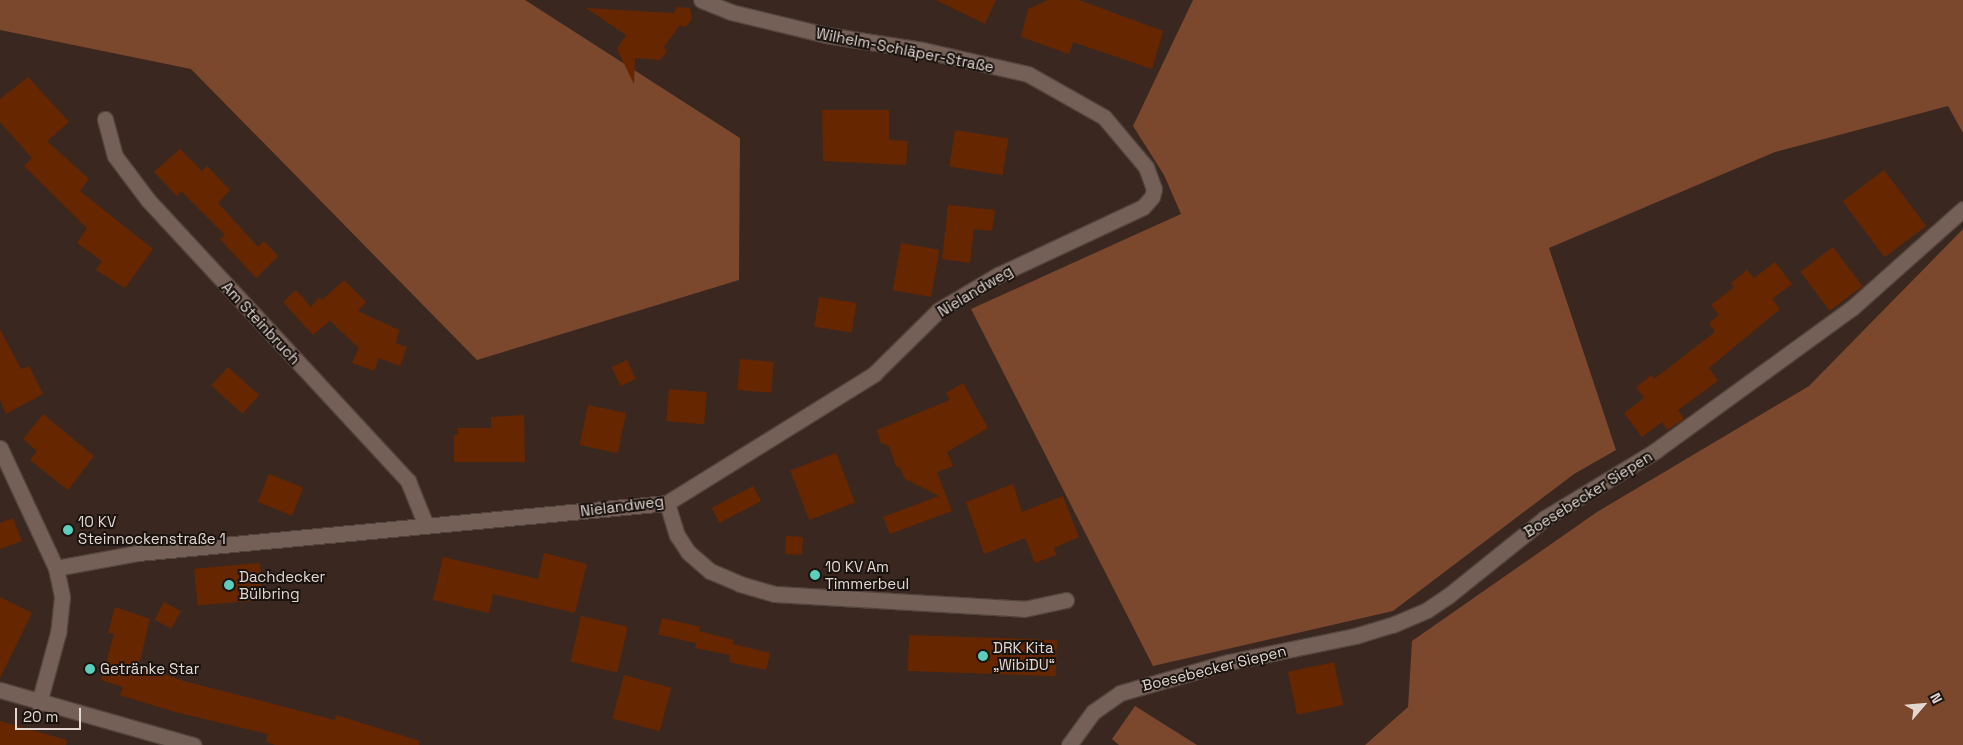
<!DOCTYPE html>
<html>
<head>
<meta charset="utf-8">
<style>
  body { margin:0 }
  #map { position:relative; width:1963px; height:745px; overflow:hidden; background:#3a2820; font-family:"Space Grotesk",sans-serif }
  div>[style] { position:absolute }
  .green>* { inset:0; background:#7b472d }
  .building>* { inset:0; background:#662600; transform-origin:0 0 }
  .roads { filter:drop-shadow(1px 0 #53443d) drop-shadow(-1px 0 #53443d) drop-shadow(0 1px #53443d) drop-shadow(0 -1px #53443d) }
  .minor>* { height:15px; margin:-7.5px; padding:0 7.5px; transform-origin:7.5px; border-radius:7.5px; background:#756057 }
  .tertiary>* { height:15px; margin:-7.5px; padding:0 7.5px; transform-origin:7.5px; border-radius:7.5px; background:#756057 }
  .dots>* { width:14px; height:14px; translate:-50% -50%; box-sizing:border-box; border:2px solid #1b130f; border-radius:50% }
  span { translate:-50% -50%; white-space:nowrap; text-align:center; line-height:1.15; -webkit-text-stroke:4px #1b130f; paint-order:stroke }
  .street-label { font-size:15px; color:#e3d7d2 }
  .poi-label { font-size:15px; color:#e3d7d2 }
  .left { translate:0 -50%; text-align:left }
  .north { position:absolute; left:1898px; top:680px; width:50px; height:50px; -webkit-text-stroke:4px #1b130f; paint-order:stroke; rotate:63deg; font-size:14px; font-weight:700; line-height:20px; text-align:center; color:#e3d7d2 }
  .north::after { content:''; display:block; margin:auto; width:18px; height:22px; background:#e3d7d2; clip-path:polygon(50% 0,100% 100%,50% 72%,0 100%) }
  .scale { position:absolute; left:15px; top:708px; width:66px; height:22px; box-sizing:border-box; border:2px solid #e3d7d2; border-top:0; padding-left:6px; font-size:15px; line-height:18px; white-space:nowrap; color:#e3d7d2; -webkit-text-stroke:4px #1b130f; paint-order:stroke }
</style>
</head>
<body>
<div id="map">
  <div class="green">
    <i style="clip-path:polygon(0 0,525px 0,740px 138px,739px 280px,477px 360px,191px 69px,0 30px)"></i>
    <i style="clip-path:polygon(1193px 0,1963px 0,1963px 133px,1948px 106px,1775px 152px,1549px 248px,1616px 450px,1574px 474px,1393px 611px,1153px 666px,971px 309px,1181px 214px,1164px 175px,1133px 126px)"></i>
    <i style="clip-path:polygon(1963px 229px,1963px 745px,1365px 745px,1408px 707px,1412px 641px,1597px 512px,1809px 386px)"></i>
    <i style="clip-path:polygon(1135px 706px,1197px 745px,1119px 745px,1112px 739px)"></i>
  </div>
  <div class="building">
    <i style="clip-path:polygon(936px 0,996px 0,985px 24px)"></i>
    <i style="clip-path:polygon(1048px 0,1079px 0,1163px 31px,1152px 69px,1073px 42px,1069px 54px,1021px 37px,1028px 9px)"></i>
    <i style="clip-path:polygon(677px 7px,690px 8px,692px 19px,686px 27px,680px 25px,664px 47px,667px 52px,660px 60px,635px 58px,634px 84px,617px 49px,626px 35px,586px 8px,674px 13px)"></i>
    <i style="clip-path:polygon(28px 77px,69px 122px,47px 141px,89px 179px,80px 191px,153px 249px,125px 288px,96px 270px,102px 261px,77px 243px,87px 228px,24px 166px,32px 158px,0 122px,0 99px)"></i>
    <i style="clip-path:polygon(822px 110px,889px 110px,889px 140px,908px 141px,906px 165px,823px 161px)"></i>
    <i style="left:955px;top:130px;width:54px;height:37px;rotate:9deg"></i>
    <i style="clip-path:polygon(180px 149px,202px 171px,207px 166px,230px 190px,218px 203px,258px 247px,264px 241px,278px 256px,256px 278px,220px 239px,225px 235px,181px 191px,177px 196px,154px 172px)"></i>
    <i style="left:1884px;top:170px;width:70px;height:52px;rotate:53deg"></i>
    <i style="clip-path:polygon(948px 205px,995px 210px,992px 231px,974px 229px,970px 263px,942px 259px)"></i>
    <i style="left:901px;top:243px;width:39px;height:48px;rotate:10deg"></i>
    <i style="left:1833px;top:247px;width:49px;height:41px;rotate:53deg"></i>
    <i style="clip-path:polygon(1775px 262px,1792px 284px,1772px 299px,1780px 309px,1709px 368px,1718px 381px,1678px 410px,1684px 419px,1667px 430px,1662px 422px,1642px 437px,1624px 413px,1644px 398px,1636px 387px,1652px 375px,1654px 379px,1715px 332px,1709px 323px,1719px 315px,1711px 305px,1734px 287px,1731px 283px,1747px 270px,1754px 278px)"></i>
    <i style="clip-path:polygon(344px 280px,366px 302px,358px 311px,399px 330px,396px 343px,407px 347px,400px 366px,379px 358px,374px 371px,352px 363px,359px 348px,330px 321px,313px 335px,283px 302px,296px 290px,311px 307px,319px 297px,322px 300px)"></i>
    <i style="left:819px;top:297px;width:38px;height:30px;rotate:9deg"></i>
    <i style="clip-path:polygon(0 329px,21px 369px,29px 366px,43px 394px,6px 414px,0 400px)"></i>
    <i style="left:740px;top:359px;width:34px;height:31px;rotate:5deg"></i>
    <i style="left:627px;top:360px;width:21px;height:17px;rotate:65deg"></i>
    <i style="left:228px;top:367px;width:42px;height:25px;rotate:42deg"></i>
    <i style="clip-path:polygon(963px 383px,988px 428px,947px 452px,953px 466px,937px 472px,952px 511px,890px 534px,883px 517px,939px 496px,905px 479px,900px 468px,896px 466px,889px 446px,881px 443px,877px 430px,950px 400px,946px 393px)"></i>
    <i style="left:669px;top:389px;width:38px;height:32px;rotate:5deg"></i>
    <i style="left:588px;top:405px;width:39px;height:41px;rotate:12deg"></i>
    <i style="clip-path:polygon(43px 414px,94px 456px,68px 490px,30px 460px,37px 451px,23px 439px)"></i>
    <i style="clip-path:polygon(524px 415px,525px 462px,454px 462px,454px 435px,458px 435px,458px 428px,491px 428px,491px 417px)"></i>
    <i style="left:836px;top:453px;width:53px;height:49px;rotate:69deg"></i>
    <i style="left:269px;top:474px;width:37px;height:30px;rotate:22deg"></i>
    <i style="clip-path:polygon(1013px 484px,1022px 512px,1063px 496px,1079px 537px,1054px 548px,1056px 555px,1035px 563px,1025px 538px,984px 554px,966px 502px)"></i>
    <i style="left:753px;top:486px;width:17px;height:47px;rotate:62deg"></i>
    <i style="clip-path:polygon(13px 518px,22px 541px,0 549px,0 523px)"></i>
    <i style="left:786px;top:536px;width:17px;height:18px;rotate:3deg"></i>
    <i style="clip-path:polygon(544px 553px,587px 564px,575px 613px,493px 594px,489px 613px,433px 600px,443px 557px,538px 579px)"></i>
    <i style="left:260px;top:563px;width:37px;height:66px;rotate:85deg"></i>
    <i style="clip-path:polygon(0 597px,32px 613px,0 678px)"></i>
    <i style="left:164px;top:602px;width:19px;height:20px;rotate:28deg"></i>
    <i style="clip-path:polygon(115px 607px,150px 619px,139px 665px,184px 681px,335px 720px,336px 715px,420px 741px,419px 745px,275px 745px,266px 742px,268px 734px,175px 712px,120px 695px,123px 687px,101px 680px,114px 634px,108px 633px)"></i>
    <i style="left:581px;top:616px;width:48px;height:47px;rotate:13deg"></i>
    <i style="left:662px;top:618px;width:39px;height:17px;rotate:13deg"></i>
    <i style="clip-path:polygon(699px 631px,734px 640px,733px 644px,770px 653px,766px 670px,729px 662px,730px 655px,695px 648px)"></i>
    <i style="left:909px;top:635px;width:148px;height:36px;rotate:2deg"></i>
    <i style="left:1334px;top:662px;width:44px;height:47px;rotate:78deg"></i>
    <i style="left:624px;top:675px;width:49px;height:45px;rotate:15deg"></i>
    <i style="clip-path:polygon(0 721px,67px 740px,66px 745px,0 745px)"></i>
  </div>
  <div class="roads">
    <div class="minor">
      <i style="left:105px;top:119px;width:38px;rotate:75deg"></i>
      <i style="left:115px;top:156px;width:55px;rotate:53.1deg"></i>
      <i style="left:148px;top:200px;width:383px;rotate:47.2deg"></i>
      <i style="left:408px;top:481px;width:45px;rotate:68deg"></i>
      <i style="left:0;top:448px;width:132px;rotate:65deg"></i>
      <i style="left:56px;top:568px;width:30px;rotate:78deg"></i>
      <i style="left:62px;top:597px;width:36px;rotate:96deg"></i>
      <i style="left:58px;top:633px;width:73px;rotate:105.2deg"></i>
      <i style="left:667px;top:503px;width:34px;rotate:73deg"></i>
      <i style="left:677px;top:535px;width:20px;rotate:57deg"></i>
      <i style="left:688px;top:552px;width:29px;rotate:41deg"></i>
      <i style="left:710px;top:571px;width:33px;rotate:23deg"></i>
      <i style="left:740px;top:584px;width:36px;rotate:16deg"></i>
      <i style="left:775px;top:594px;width:249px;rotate:3.4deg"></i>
      <i style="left:1024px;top:609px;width:43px;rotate:-12.1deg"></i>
      <i style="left:56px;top:568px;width:83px;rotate:-10.4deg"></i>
      <i style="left:138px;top:553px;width:531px;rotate:-5.4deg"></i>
      <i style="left:667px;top:503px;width:244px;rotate:-31.9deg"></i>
      <i style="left:874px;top:374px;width:91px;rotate:-44.6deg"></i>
      <i style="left:939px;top:310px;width:69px;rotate:-30.7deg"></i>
      <i style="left:998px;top:275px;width:160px;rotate:-25.1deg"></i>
      <i style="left:1143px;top:207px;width:13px;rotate:-48deg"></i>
      <i style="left:1152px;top:197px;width:8px;rotate:-76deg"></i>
      <i style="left:1154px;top:189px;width:23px;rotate:-110deg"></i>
      <i style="left:1146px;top:167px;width:65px;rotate:-130deg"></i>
      <i style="left:1104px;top:117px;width:87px;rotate:-150.5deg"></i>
      <i style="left:1028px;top:74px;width:109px;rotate:-167.2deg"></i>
      <i style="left:922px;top:50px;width:97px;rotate:-171.1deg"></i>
      <i style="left:826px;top:35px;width:98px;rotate:-166.4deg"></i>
      <i style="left:731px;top:12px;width:32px;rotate:-158deg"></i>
      <i style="left:1069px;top:745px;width:41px;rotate:-54deg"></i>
      <i style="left:1093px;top:712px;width:33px;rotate:-35deg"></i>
      <i style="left:1120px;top:693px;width:113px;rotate:-15.9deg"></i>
      <i style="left:1229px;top:662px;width:129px;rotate:-11.7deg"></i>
      <i style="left:1355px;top:636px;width:39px;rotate:-17deg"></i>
      <i style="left:1392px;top:625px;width:38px;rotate:-23deg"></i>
      <i style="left:1427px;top:610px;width:25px;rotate:-34deg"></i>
      <i style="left:1448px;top:596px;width:124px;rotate:-38.8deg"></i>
      <i style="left:1545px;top:518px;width:129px;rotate:-31.3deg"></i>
      <i style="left:1655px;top:451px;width:243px;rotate:-36deg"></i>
      <i style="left:1852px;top:308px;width:149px;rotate:-41.7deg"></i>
    </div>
    <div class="tertiary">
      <i style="left:0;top:690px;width:201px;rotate:15.9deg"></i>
    </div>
  </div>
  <div class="dots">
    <i style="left:68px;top:530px;background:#5bcebc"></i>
    <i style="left:815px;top:575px;background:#5bcebc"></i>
    <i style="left:229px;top:585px;background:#5bcebc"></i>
    <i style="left:983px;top:656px;background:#5bcebc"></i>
    <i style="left:90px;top:669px;background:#5bcebc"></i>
  </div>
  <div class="street-label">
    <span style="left:905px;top:50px;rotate:11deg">Wilhelm-Schläper-Straße</span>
    <span style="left:975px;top:291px;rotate:-31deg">Nielandweg</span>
    <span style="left:261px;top:323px;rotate:47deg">Am Steinbruch</span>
    <span style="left:1588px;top:494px;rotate:-32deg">Boesebecker Siepen</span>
    <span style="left:622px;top:506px;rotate:-7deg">Nielandweg</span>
    <span style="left:1214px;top:668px;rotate:-14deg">Boesebecker Siepen</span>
  </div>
  <div class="poi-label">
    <span class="left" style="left:78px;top:530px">10 KV<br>Steinnockenstraße 1</span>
    <span class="left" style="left:825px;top:575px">10 KV Am<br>Timmerbeul</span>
    <span class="left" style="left:239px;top:585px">Dachdecker<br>Bülbring</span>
    <span class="left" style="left:993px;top:656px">DRK Kita<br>„WibiDU“</span>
    <span class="left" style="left:100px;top:669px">Getränke Star</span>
  </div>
  <div class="north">N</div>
  <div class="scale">20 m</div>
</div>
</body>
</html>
